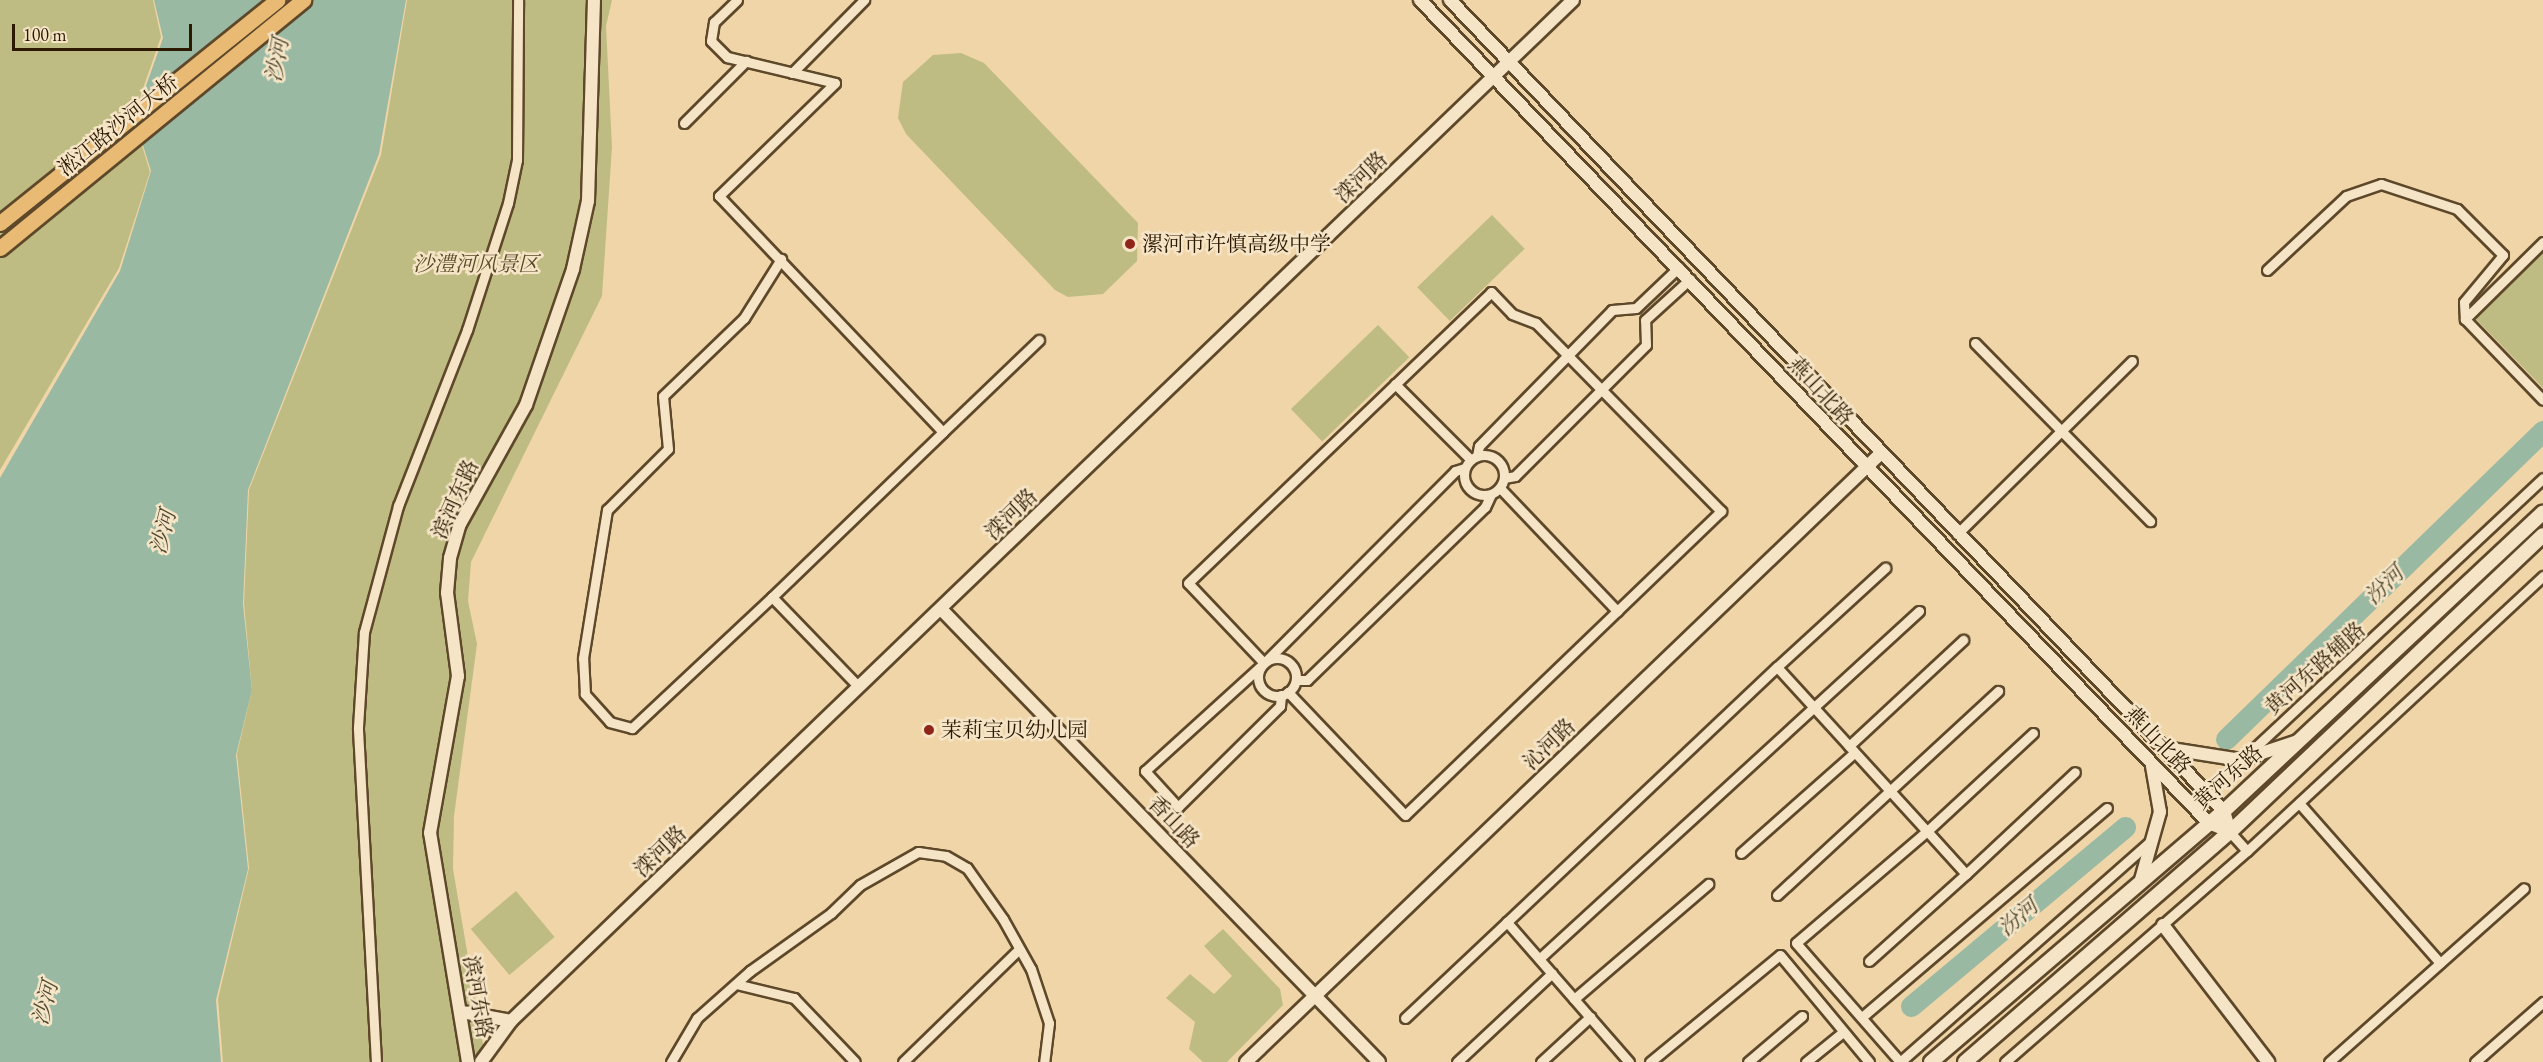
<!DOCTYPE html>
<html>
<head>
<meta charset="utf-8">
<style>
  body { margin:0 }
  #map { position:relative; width:2543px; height:1062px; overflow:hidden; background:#efd5a7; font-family:"EB Garamond","Noto Serif SC",serif }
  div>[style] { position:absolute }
  .green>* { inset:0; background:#bfbc83; transform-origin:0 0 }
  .water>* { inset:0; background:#9ab9a3 }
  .river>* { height:21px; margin:-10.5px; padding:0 10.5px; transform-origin:10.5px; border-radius:10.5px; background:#9ab9a3 }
  .roads { filter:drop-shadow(2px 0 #5e482a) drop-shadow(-2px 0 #5e482a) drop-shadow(0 2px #5e482a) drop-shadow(0 -2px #5e482a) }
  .minor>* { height:9px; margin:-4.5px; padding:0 4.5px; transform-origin:4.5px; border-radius:4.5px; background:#f5e4c6 }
  .minor>.ring { margin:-4.5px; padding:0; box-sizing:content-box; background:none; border:9px solid #f5e4c6; border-radius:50% }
  .tertiary>* { height:12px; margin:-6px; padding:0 6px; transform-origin:6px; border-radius:6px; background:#f5e4c6 }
  .secondary>* { height:14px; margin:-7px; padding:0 7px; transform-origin:7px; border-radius:7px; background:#f5e4c6 }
  .primary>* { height:15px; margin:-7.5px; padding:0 7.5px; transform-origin:7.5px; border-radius:7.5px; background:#e8ba74 }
  .dots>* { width:16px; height:16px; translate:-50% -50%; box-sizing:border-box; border:3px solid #f5e4c6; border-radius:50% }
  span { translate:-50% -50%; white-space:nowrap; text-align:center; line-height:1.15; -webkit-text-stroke:5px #f5e4c6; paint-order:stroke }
  .street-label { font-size:21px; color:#2d1900 }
  .poi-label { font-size:21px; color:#2d1900 }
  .left { translate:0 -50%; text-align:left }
  .park-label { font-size:21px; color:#594a27; font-style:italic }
  .water-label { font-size:22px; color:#4e4931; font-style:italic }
  .scale { position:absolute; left:12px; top:24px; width:180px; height:27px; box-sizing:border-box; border:3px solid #2d1900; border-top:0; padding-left:8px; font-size:18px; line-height:21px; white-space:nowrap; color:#2d1900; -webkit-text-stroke:4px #f5e4c6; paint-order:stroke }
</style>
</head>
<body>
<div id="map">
  <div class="green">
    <i style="clip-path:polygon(0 0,153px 0,161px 37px,139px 100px,141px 142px,150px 172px,119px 268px,0 470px)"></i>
    <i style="clip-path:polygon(407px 0,612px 0,606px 26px,612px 147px,602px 296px,471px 562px,468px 601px,477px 644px,454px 816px,453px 869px,486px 1062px,223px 1062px,218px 999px,249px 868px,237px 754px,252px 690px,244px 603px,249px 490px,381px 155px)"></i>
    <i style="clip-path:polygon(961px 53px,984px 63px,1138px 223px,1137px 261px,1103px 294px,1068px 297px,1055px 290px,906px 134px,898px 118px,903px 82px,933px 55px)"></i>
    <i style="left:1492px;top:215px;width:47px;height:104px;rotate:46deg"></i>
    <i style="clip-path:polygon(2543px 250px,2543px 388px,2474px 317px)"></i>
    <i style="left:1378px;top:325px;width:45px;height:121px;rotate:46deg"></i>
    <i style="left:516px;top:891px;width:60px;height:59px;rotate:50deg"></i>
    <i style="clip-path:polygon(1223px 929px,1280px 989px,1283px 1005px,1227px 1062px,1203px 1062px,1189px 1049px,1195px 1022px,1166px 998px,1190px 974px,1214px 994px,1232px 976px,1204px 946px)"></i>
  </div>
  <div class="water">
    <i style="clip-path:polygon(154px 0,406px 0,379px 154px,248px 490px,243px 604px,252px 690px,236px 755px,248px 869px,216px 1000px,221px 1062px,0 1062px,0 478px,120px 271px,151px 171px,142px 142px,142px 97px,163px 38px)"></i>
  </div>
  <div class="river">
    <i style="left:2226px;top:739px;width:442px;rotate:-44.2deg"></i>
    <i style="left:1911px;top:1006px;width:279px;rotate:-39.9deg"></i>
  </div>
  <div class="roads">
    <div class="minor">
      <i style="left:737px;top:0;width:32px;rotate:136deg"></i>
      <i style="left:714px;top:22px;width:19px;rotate:99deg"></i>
      <i style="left:711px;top:41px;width:23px;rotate:45deg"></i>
      <i style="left:727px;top:57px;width:111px;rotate:13.5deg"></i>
      <i style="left:835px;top:83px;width:162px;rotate:135.8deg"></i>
      <i style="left:719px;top:196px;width:325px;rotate:46.5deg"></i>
      <i style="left:943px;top:432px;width:238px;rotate:136deg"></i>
      <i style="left:772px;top:597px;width:125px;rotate:46deg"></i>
      <i style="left:792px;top:73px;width:103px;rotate:-45.4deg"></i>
      <i style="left:684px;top:123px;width:88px;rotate:-45deg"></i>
      <i style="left:2543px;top:242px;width:110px;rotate:135.4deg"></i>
      <i style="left:2465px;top:319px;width:112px;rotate:46.1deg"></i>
      <i style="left:2267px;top:270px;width:108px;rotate:-43.1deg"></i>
      <i style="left:2346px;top:196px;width:37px;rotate:-19deg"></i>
      <i style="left:2381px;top:184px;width:80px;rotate:18.2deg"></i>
      <i style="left:2457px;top:209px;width:65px;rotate:45deg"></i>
      <i style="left:2503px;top:255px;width:61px;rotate:129.7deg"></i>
      <i style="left:2464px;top:302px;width:17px;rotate:87deg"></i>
      <i style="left:1975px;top:343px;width:250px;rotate:45.5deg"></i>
      <i style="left:1395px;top:384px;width:107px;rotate:45deg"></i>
      <i style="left:943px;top:432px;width:133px;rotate:-43.8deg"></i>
      <i class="ring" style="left:1464px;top:455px;width:31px;height:31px"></i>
      <i style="left:1477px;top:456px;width:10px;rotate:-79deg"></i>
      <i style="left:1479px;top:446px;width:190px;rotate:-45.6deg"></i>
      <i style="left:1612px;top:310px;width:24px;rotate:-5deg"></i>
      <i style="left:1636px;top:308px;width:59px;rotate:-43.6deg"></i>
      <i style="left:1504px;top:478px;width:11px;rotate:-10deg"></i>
      <i style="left:1515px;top:476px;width:185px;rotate:-45deg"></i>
      <i style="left:1646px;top:345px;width:25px;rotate:-92deg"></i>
      <i style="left:1645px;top:320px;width:61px;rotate:-42.3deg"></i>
      <i style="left:1500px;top:488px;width:170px;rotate:46.4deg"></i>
      <i style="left:1957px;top:534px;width:246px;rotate:-44.7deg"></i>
      <i style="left:772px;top:597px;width:192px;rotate:136.9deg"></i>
      <i style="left:632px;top:728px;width:23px;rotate:-165deg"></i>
      <i style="left:610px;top:722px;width:38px;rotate:-132deg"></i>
      <i style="left:585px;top:694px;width:36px;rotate:-93deg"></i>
      <i style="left:583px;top:658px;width:150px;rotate:-80.8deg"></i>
      <i style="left:607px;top:510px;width:86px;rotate:-45deg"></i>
      <i style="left:668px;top:449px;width:53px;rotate:-95.4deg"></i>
      <i style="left:663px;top:396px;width:112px;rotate:-43.9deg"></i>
      <i style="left:744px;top:318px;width:70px;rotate:-57.9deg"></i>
      <i class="ring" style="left:1258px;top:658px;width:29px;height:29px"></i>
      <i style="left:1264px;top:663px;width:110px;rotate:-133.5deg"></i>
      <i style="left:1188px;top:583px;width:420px;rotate:-43.8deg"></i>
      <i style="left:1491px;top:292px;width:30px;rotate:46deg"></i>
      <i style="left:1512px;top:314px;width:26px;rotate:21deg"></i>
      <i style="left:1536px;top:323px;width:264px;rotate:45.5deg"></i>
      <i style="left:1721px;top:511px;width:438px;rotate:136.1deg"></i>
      <i style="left:1405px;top:815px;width:170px;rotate:-133.6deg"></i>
      <i style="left:1777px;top:667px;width:147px;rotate:-42.5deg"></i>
      <i style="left:1296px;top:680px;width:11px"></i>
      <i style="left:1307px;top:680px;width:248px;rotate:-44.2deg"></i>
      <i style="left:1485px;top:507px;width:14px;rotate:-65deg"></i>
      <i style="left:1281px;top:695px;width:11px;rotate:95deg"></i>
      <i style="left:1280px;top:706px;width:144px;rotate:135.3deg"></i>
      <i style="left:1178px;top:807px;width:49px;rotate:-132.5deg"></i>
      <i style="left:1145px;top:771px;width:161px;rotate:-42.2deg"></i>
      <i style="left:1264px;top:663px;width:271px;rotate:-45.1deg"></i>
      <i style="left:1455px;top:471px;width:10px;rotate:-17deg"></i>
      <i style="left:2033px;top:733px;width:144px;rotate:137.2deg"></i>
      <i style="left:1927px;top:831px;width:58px;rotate:47.8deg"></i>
      <i style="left:1966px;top:874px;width:149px;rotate:-43.1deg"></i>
      <i style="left:1849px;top:746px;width:156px;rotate:-42.9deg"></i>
      <i style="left:2245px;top:757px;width:408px;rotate:-43.1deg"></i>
      <i style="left:2299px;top:803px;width:213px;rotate:48.6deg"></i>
      <i style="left:2230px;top:832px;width:25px;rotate:48deg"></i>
      <i style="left:1741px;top:853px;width:151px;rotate:-41.5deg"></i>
      <i style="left:1777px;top:895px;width:301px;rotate:-42.7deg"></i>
      <i style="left:1540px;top:958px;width:514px;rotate:-42.48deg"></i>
      <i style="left:1869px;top:961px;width:130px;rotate:-41.9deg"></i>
      <i style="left:736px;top:984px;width:60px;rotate:13.6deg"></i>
      <i style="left:794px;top:998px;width:88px;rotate:46.4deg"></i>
      <i style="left:1574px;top:999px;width:177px;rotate:-40.6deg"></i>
      <i style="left:1862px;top:1017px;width:322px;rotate:-40.5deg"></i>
      <i style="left:1405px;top:1018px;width:140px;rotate:-43.3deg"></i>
      <i style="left:376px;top:1062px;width:335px;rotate:-93.1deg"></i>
      <i style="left:358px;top:727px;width:95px;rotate:-86.4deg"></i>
      <i style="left:364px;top:632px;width:131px;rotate:-74.9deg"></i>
      <i style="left:398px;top:506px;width:189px;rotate:-68.6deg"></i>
      <i style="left:467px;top:330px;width:133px;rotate:-72.1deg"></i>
      <i style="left:508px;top:203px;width:44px;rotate:-78.2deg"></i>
      <i style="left:517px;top:160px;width:160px;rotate:-89.6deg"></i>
      <i style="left:671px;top:1062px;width:51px;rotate:-59.4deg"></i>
      <i style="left:697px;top:1018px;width:71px;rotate:-41.6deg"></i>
      <i style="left:750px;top:971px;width:100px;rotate:-35.6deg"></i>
      <i style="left:831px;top:913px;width:40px;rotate:-44deg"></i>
      <i style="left:860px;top:885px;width:67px;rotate:-29.6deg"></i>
      <i style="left:918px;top:852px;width:28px;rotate:8deg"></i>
      <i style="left:946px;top:856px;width:24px;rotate:30deg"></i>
      <i style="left:967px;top:868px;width:62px;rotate:54.8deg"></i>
      <i style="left:1003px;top:919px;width:57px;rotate:60.8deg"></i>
      <i style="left:1031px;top:969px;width:57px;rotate:71.6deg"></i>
      <i style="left:1049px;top:1023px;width:39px;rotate:97deg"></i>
      <i style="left:903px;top:1062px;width:162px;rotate:-44.2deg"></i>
      <i style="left:1457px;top:1062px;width:130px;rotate:-43.1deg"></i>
      <i style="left:1541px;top:1062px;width:67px;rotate:-42.6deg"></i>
      <i style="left:1629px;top:1062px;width:186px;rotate:-131.1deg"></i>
      <i style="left:1507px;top:922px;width:371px;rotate:-43.4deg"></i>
      <i style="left:1777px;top:667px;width:222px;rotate:47.6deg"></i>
      <i style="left:1927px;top:831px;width:172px;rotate:139.5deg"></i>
      <i style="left:1796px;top:943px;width:158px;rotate:48.8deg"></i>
      <i style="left:1650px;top:1062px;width:168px;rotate:-39.5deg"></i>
      <i style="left:1780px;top:955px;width:139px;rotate:50.2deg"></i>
      <i style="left:1748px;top:1062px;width:71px;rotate:-40.4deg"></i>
      <i style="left:1806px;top:1062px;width:48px;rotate:-39deg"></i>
      <i style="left:1900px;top:1062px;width:334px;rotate:-41.4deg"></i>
      <i style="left:2005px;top:1062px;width:321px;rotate:-41.1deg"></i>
      <i style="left:2247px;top:851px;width:404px;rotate:-42.9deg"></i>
      <i style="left:2329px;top:1062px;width:261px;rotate:-41.7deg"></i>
      <i style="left:2475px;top:1062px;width:91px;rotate:-41.4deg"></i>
    </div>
    <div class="tertiary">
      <i style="left:1420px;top:0;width:1140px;rotate:46.21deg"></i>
      <i style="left:2209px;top:823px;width:23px;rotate:23deg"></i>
      <i style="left:1450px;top:0;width:1121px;rotate:46.34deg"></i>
      <i style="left:2224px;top:811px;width:22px;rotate:74deg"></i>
      <i style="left:941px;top:609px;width:630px;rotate:45.96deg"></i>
      <i style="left:2165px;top:748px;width:77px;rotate:9deg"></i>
      <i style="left:2241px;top:760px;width:60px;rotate:-18.4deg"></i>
      <i style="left:2140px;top:883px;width:74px;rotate:-74.3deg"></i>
      <i style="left:2160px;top:812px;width:47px;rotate:-99.9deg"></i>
      <i style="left:2163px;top:925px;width:173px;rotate:52.5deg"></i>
      <i style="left:462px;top:1012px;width:50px;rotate:10.4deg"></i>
      <i style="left:511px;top:1021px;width:1473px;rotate:-43.87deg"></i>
      <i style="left:468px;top:1062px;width:232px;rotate:-99.4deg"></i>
      <i style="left:430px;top:833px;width:159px;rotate:-79.9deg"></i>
      <i style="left:458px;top:676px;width:84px;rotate:-97.5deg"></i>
      <i style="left:447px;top:593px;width:35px;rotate:-85deg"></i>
      <i style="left:450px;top:558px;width:35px;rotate:-74deg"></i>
      <i style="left:460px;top:524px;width:136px;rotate:-61deg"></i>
      <i style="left:526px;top:405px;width:144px;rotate:-70.9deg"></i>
      <i style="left:573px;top:269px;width:70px;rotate:-77.6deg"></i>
      <i style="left:588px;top:201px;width:201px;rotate:-88.3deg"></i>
      <i style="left:481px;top:1062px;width:51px;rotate:-53.8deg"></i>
      <i style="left:1246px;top:1062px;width:878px;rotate:-43.8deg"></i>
    </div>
    <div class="secondary">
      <i style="left:1931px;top:1062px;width:386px;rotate:-40.6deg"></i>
      <i style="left:2224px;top:811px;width:437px;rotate:-43.1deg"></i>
      <i style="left:1965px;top:1062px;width:351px;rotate:-41deg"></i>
      <i style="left:2230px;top:832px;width:431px;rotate:-43.5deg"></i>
    </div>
    <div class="primary">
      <i style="left:0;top:223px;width:356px;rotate:-38.8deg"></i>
      <i style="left:0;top:248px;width:392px;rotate:-39.3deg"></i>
    </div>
  </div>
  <div class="dots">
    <i style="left:1130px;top:244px;background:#8f2418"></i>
    <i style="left:929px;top:730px;background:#8f2418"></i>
  </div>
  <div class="street-label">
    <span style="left:118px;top:125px;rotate:-39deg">淞江路沙河大桥</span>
    <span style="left:1361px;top:177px;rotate:-44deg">滦河路</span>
    <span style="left:1821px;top:391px;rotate:47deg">燕山北路</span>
    <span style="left:455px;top:499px;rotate:-66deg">滨河东路</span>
    <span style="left:1011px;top:514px;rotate:-44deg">滦河路</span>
    <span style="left:2315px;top:668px;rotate:-42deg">黄河东路辅路</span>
    <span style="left:2158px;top:740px;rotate:46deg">燕山北路</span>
    <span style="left:1549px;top:744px;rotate:-44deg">沁河路</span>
    <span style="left:2228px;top:777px;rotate:-42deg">黄河东路</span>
    <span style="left:1174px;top:822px;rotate:46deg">香山路</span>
    <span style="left:660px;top:851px;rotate:-44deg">滦河路</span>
    <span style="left:478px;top:997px;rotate:80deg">滨河东路</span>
  </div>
  <div class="poi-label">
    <span class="left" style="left:1142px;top:244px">漯河市许慎高级中学</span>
    <span class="left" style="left:941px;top:730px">茉莉宝贝幼儿园</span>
  </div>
  <div class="park-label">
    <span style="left:476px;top:264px">沙澧河风景区</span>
  </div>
  <div class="water-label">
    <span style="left:277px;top:60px;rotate:-80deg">沙河</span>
    <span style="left:163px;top:532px;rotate:-76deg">沙河</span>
    <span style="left:2384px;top:585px;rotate:-44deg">汾河</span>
    <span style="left:2018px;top:917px;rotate:-40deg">汾河</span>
    <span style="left:45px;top:1003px;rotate:-76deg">沙河</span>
  </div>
  <div class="scale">100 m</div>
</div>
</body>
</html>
